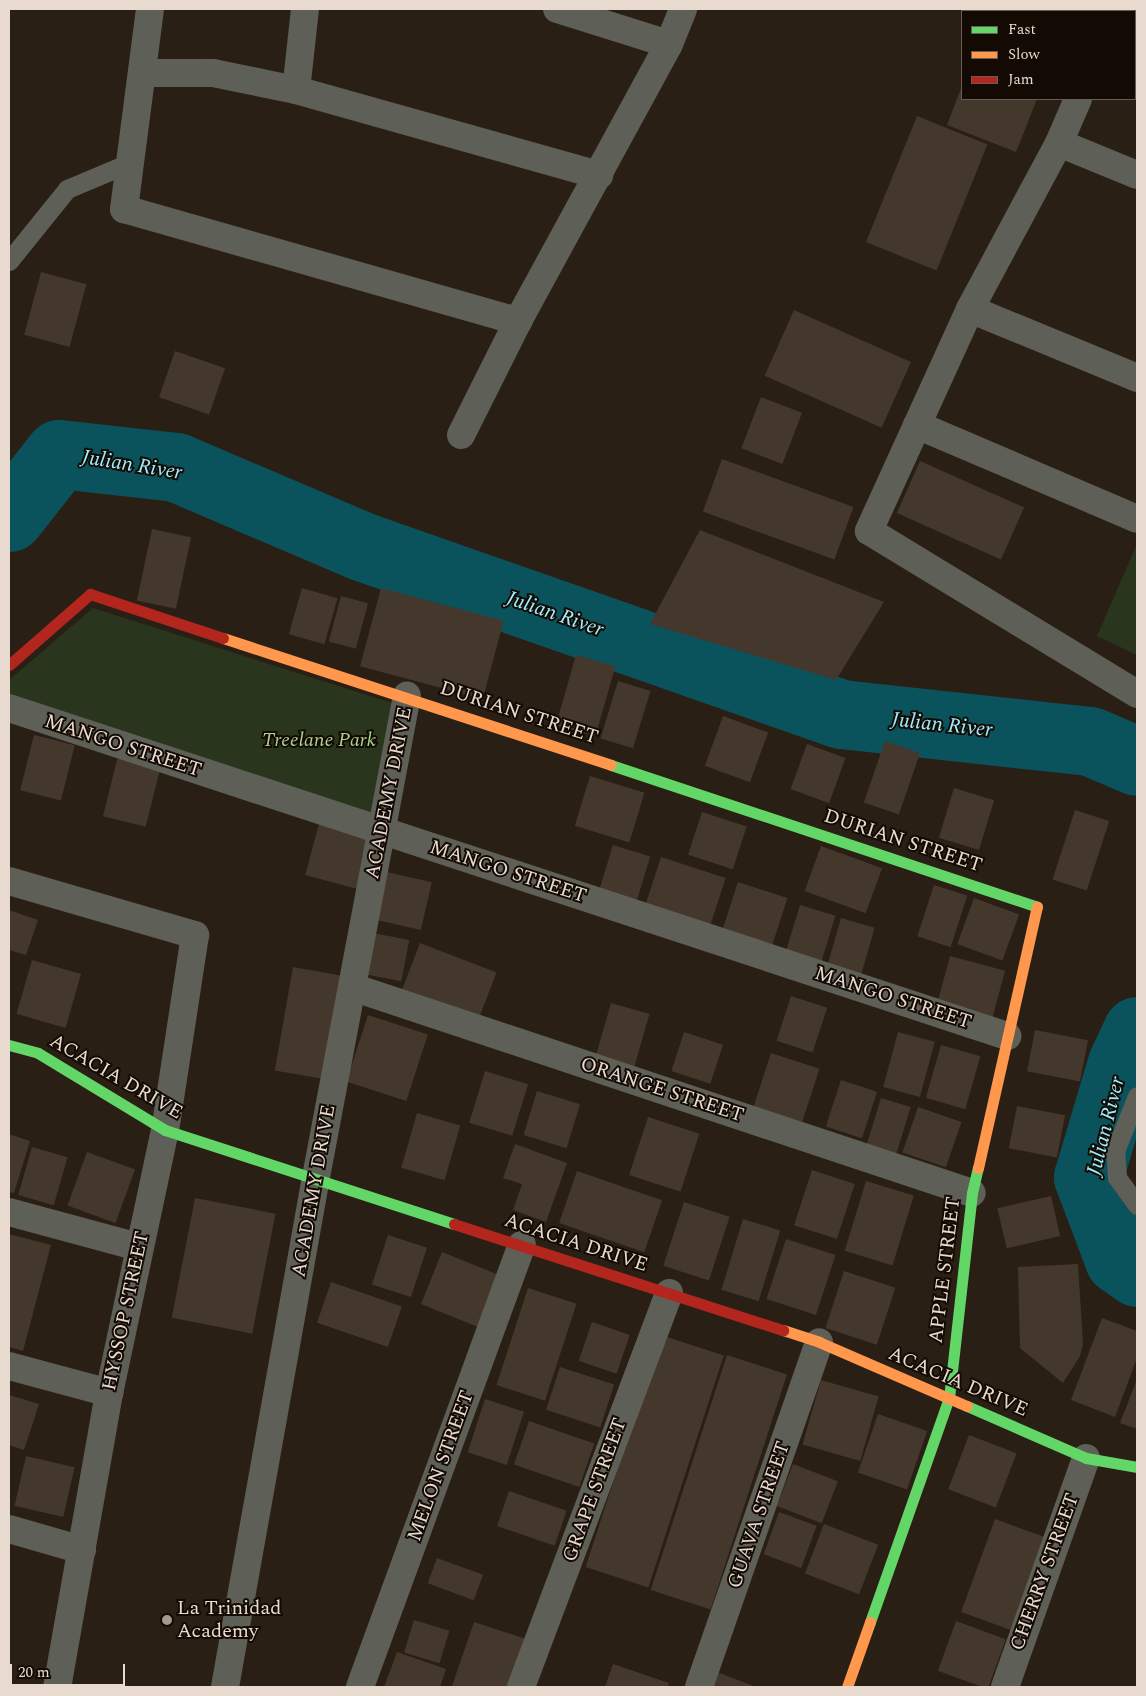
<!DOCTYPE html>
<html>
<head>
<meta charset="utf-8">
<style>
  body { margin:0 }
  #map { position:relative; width:1146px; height:1696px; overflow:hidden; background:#2a1f14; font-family:Spectral,serif }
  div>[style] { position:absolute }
  .green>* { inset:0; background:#2a351e }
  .river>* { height:69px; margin:-34.5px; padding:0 34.5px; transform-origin:34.5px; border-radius:34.5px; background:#0a535d }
  .building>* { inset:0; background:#44382c; transform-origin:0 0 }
  .lane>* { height:19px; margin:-9.5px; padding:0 9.5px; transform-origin:9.5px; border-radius:9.5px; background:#5e5f56 }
  .street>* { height:28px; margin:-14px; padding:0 14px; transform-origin:14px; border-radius:14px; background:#5e5f56 }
  .fast>* { height:11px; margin:-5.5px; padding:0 5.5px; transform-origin:5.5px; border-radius:5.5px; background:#63d668 }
  .slow>* { height:11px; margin:-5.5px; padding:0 5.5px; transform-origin:5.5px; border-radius:5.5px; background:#ff974d }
  .jam>* { height:11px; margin:-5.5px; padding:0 5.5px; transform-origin:5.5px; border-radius:5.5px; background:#b3261e }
  .dots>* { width:14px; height:14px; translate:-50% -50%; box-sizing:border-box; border:2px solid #130a04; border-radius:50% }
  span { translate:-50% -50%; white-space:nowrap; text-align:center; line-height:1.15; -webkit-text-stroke:4px #130a04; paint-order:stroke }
  .street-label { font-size:20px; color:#e8dace }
  .park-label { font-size:20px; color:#abd38f; font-style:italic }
  .poi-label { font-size:20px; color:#e8dace }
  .left { translate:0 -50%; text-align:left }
  .water-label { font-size:21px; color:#9eeefe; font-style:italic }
  .frame { position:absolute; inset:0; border:10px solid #e8dace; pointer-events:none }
  .legend { position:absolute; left:961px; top:10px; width:175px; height:90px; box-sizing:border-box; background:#130a04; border:1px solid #685d55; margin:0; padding:6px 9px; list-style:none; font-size:15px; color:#e8dace }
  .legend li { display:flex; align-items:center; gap:10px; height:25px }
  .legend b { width:25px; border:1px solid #685d55 }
  .scale { position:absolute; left:10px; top:1664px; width:115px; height:22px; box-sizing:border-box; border:2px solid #e8dace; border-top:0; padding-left:6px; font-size:15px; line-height:18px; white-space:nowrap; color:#e8dace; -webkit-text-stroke:4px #130a04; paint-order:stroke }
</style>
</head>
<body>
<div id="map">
  <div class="green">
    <i style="clip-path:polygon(1136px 546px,1137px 546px,1137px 655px,1097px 636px)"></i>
    <i style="clip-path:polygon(93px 608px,395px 704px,375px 819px,9px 699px,9px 680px)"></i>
  </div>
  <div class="river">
    <i style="left:9px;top:517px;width:80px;rotate:-51.6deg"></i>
    <i style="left:59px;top:454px;width:118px;rotate:6.3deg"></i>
    <i style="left:176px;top:467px;width:204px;rotate:23.1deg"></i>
    <i style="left:364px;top:547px;width:505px;rotate:19.3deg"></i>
    <i style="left:841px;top:714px;width:250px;rotate:6.2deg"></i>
    <i style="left:1090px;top:741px;width:51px;rotate:23.1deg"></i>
    <i style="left:1137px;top:1031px;width:35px;rotate:115deg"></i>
    <i style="left:1122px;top:1063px;width:119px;rotate:106.6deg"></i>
    <i style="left:1088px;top:1177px;width:88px;rotate:69.3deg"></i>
    <i style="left:1119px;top:1259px;width:22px;rotate:36deg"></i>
  </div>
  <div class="building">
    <i style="clip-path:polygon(962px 86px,962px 99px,1037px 99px,1016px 152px,947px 125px)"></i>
    <i style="left:917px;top:116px;width:76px;height:136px;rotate:22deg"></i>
    <i style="left:41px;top:272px;width:47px;height:65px;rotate:15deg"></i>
    <i style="left:794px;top:310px;width:128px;height:72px;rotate:24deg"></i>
    <i style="left:175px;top:351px;width:53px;height:49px;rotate:19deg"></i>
    <i style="left:761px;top:397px;width:44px;height:55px;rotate:21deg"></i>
    <i style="left:722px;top:459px;width:140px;height:56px;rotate:20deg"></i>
    <i style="left:920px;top:461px;width:114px;height:57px;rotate:24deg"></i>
    <i style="left:152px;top:529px;width:40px;height:73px;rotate:12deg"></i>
    <i style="clip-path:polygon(700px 530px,884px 602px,836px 680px,650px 624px)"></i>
    <i style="left:302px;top:588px;width:37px;height:48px;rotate:16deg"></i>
    <i style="left:381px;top:588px;width:127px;height:81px;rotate:15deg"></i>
    <i style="left:341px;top:596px;width:28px;height:47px;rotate:15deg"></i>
    <i style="left:576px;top:655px;width:41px;height:73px;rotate:16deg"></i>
    <i style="left:618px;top:681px;width:34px;height:60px;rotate:17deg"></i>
    <i style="left:723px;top:716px;width:48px;height:53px;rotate:20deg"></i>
    <i style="left:34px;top:735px;width:42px;height:57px;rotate:14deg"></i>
    <i style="left:885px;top:741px;width:37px;height:65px;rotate:19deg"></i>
    <i style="left:807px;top:744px;width:41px;height:48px;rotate:20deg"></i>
    <i style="left:118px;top:756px;width:44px;height:62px;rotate:14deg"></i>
    <i style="left:590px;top:776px;width:57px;height:52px;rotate:17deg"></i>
    <i style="left:954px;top:788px;width:42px;height:52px;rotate:17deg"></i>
    <i style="left:1075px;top:810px;width:36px;height:73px;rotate:18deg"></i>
    <i style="left:702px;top:812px;width:47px;height:45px;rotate:18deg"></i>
    <i style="left:320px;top:820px;width:53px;height:57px;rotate:15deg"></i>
    <i style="left:613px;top:845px;width:39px;height:48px;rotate:17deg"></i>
    <i style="left:821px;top:846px;width:65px;height:48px;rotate:20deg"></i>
    <i style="left:661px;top:857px;width:68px;height:54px;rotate:18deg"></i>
    <i style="left:387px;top:872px;width:46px;height:49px;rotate:13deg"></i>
    <i style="left:738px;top:882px;width:52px;height:52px;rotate:18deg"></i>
    <i style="left:934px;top:885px;width:35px;height:54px;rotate:18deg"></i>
    <i style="left:974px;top:898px;width:48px;height:49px;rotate:20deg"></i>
    <i style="left:800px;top:905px;width:37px;height:54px;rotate:17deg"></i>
    <i style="clip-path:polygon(9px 910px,38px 920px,26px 955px,9px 950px)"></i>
    <i style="left:841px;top:918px;width:35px;height:52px;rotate:16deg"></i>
    <i style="left:373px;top:933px;width:37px;height:42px;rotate:11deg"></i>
    <i style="left:420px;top:943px;width:82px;height:50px;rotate:21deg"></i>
    <i style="left:950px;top:956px;width:57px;height:49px;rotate:15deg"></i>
    <i style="left:32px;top:960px;width:51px;height:56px;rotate:16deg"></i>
    <i style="left:293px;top:967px;width:50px;height:105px;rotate:10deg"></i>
    <i style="left:791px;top:996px;width:38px;height:47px;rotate:18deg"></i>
    <i style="left:611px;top:1003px;width:40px;height:57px;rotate:16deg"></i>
    <i style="left:368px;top:1015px;width:63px;height:70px;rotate:18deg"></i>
    <i style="left:1035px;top:1030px;width:54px;height:42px;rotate:11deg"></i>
    <i style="left:684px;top:1032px;width:41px;height:41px;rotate:18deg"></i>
    <i style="left:898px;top:1032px;width:38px;height:57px;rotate:15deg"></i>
    <i style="left:941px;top:1045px;width:41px;height:55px;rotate:16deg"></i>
    <i style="left:771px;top:1053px;width:51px;height:56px;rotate:18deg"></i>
    <i style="left:485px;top:1071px;width:45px;height:54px;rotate:17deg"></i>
    <i style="left:841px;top:1080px;width:38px;height:49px;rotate:18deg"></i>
    <i style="left:537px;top:1091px;width:45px;height:46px;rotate:17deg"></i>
    <i style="left:881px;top:1098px;width:31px;height:50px;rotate:17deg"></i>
    <i style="left:1017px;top:1106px;width:49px;height:43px;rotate:11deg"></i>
    <i style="left:918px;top:1107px;width:46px;height:48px;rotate:19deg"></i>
    <i style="left:417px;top:1113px;width:45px;height:57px;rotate:16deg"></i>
    <i style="left:648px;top:1117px;width:54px;height:61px;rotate:18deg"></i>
    <i style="clip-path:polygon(9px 1134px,30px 1141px,14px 1193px,9px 1192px)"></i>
    <i style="clip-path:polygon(515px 1144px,567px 1163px,546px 1222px,513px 1210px,522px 1184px,503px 1178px)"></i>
    <i style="left:32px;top:1147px;width:37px;height:50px;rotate:16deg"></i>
    <i style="left:87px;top:1152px;width:51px;height:57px;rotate:20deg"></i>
    <i style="left:812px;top:1170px;width:45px;height:58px;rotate:18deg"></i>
    <i style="left:577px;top:1171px;width:90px;height:55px;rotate:19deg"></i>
    <i style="left:866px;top:1181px;width:50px;height:73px;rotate:17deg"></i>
    <i style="left:1051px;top:1196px;width:41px;height:55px;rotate:77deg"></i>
    <i style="left:195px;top:1198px;width:82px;height:122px;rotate:11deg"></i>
    <i style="left:684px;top:1202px;width:48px;height:67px;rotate:18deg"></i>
    <i style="left:743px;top:1219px;width:39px;height:74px;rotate:17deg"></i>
    <i style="clip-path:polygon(9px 1234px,51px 1245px,23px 1351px,9px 1347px)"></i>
    <i style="left:388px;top:1235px;width:41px;height:52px;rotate:18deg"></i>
    <i style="left:786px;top:1239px;width:52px;height:63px;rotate:18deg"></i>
    <i style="left:442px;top:1252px;width:66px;height:56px;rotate:22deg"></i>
    <i style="clip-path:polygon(1078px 1264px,1083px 1344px,1080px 1356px,1063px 1383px,1020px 1348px,1018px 1267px)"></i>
    <i style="left:844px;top:1271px;width:54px;height:60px;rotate:18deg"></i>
    <i style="left:331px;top:1282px;width:75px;height:43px;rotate:19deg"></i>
    <i style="left:528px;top:1288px;width:51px;height:102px;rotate:18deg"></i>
    <i style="clip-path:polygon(1102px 1318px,1137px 1331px,1137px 1358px,1115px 1417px,1071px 1400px)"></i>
    <i style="left:592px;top:1322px;width:40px;height:41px;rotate:19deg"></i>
    <i style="left:661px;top:1335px;width:66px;height:244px;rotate:18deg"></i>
    <i style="left:727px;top:1355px;width:63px;height:247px;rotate:18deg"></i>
    <i style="left:560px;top:1367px;width:57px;height:45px;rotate:18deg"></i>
    <i style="clip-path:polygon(1137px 1379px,1137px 1429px,1120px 1423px)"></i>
    <i style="left:821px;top:1380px;width:60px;height:67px;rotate:16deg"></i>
    <i style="clip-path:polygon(9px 1395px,39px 1404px,24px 1450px,9px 1445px)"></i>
    <i style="left:485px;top:1399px;width:41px;height:56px;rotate:18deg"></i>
    <i style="left:878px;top:1414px;width:52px;height:62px;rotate:19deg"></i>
    <i style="left:529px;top:1421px;width:69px;height:46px;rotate:19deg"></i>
    <i style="left:969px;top:1435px;width:51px;height:58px;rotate:21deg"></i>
    <i style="left:26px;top:1456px;width:50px;height:51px;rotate:13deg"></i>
    <i style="left:793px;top:1464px;width:48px;height:45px;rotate:21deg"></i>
    <i style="left:509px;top:1491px;width:61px;height:37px;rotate:19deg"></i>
    <i style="left:779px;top:1512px;width:40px;height:45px;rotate:20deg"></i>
    <i style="left:995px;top:1519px;width:58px;height:99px;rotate:20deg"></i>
    <i style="left:824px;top:1524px;width:58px;height:53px;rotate:21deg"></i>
    <i style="left:437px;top:1558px;width:49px;height:27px;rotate:20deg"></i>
    <i style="left:414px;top:1620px;width:37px;height:34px;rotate:17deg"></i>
    <i style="left:956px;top:1621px;width:53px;height:53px;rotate:20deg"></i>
    <i style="clip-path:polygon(474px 1622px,526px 1639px,509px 1687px,452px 1686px)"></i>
    <i style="clip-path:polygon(397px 1652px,446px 1669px,440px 1687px,384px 1687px)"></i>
    <i style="clip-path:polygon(613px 1664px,669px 1683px,668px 1687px,605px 1687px)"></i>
    <i style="clip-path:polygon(714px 1671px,756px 1687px,708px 1687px)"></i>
  </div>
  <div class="lane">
    <i style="left:9px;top:261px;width:92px;rotate:-51.1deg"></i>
    <i style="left:67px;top:189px;width:69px;rotate:-22.9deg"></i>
    <i style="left:1137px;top:1205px;width:34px;rotate:-126deg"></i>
    <i style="left:1117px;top:1177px;width:26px;rotate:-94deg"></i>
    <i style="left:1115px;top:1151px;width:59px;rotate:-68.2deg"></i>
  </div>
  <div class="street">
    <i style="left:150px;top:9px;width:202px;rotate:97.4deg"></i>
    <i style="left:124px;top:209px;width:410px;rotate:15.9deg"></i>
    <i style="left:305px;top:9px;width:81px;rotate:96.3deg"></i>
    <i style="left:296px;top:90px;width:315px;rotate:15.7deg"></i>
    <i style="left:557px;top:9px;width:117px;rotate:17.4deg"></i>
    <i style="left:1117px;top:11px;width:2px;rotate:-63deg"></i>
    <i style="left:142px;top:73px;width:71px"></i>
    <i style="left:213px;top:73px;width:85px;rotate:11.6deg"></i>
    <i style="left:1078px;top:99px;width:48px;rotate:113.4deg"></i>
    <i style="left:1059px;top:143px;width:188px;rotate:118.2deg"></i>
    <i style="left:970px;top:309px;width:244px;rotate:114.5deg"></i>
    <i style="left:869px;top:531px;width:314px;rotate:31.3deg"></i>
    <i style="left:1059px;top:143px;width:84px;rotate:22.3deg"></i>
    <i style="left:970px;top:309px;width:181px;rotate:22.4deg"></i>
    <i style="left:917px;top:425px;width:239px;rotate:23.1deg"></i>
    <i style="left:461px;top:435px;width:127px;rotate:-63.4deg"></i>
    <i style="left:518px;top:321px;width:315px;rotate:-61.4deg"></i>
    <i style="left:669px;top:44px;width:38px;rotate:-68deg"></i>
    <i style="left:9px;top:708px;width:1051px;rotate:18.19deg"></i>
    <i style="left:9px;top:881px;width:194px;rotate:16.2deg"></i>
    <i style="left:195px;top:935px;width:197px;rotate:98.7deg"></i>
    <i style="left:165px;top:1130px;width:269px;rotate:102deg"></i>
    <i style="left:109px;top:1393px;width:299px;rotate:100deg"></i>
    <i style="left:352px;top:987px;width:653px;rotate:18.38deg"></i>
    <i style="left:9px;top:1212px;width:135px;rotate:15.1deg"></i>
    <i style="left:9px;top:1366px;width:104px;rotate:15.1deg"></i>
    <i style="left:9px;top:1529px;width:76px;rotate:16deg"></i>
    <i style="left:225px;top:1687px;width:518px;rotate:-79.88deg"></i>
    <i style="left:316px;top:1177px;width:490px;rotate:-79.3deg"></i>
    <i style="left:360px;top:1687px;width:471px;rotate:-69.9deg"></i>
    <i style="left:521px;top:1687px;width:421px;rotate:-69.4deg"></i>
    <i style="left:699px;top:1687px;width:365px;rotate:-70.8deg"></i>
    <i style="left:1005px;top:1687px;width:243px;rotate:-70.5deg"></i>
  </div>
  <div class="fast">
    <i style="left:611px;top:765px;width:449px;rotate:18.4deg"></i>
    <i style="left:9px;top:1045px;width:30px;rotate:15deg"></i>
    <i style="left:38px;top:1053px;width:149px;rotate:31.2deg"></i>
    <i style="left:165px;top:1130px;width:304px;rotate:18deg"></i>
    <i style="left:967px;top:1406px;width:130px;rotate:23.6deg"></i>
    <i style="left:1086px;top:1458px;width:52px;rotate:10deg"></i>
    <i style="left:870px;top:1622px;width:238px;rotate:-70.6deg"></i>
    <i style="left:949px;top:1398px;width:206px;rotate:-83.6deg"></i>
    <i style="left:972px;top:1193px;width:26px;rotate:-77deg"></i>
  </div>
  <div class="slow">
    <i style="left:223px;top:638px;width:408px;rotate:18.1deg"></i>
    <i style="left:978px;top:1168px;width:268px;rotate:-77.3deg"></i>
    <i style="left:783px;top:1330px;width:38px;rotate:18deg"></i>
    <i style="left:819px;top:1342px;width:161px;rotate:23.4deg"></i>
    <i style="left:847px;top:1687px;width:69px;rotate:-70.5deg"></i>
  </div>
  <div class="jam">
    <i style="left:9px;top:665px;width:108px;rotate:-41.2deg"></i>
    <i style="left:90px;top:594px;width:140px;rotate:18.3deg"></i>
    <i style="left:454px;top:1224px;width:346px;rotate:17.9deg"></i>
  </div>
  <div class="dots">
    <i style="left:167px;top:1620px;background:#a6998d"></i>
  </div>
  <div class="street-label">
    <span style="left:519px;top:713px;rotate:18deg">DURIAN STREET</span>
    <span style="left:123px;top:746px;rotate:18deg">MANGO STREET</span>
    <span style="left:389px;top:793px;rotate:-79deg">ACADEMY DRIVE</span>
    <span style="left:903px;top:841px;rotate:18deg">DURIAN STREET</span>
    <span style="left:508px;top:872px;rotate:18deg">MANGO STREET</span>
    <span style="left:893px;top:998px;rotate:18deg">MANGO STREET</span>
    <span style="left:116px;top:1077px;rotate:30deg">ACACIA DRIVE</span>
    <span style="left:662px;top:1090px;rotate:18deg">ORANGE STREET</span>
    <span style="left:314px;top:1191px;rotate:-80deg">ACADEMY DRIVE</span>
    <span style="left:576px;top:1243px;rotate:18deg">ACACIA DRIVE</span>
    <span style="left:945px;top:1270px;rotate:-83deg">APPLE STREET</span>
    <span style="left:126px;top:1311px;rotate:-78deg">HYSSOP STREET</span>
    <span style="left:958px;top:1382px;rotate:23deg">ACACIA DRIVE</span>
    <span style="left:441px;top:1466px;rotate:-70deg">MELON STREET</span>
    <span style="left:595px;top:1490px;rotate:-70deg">GRAPE STREET</span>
    <span style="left:759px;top:1515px;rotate:-71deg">GUAVA STREET</span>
    <span style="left:1045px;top:1572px;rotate:-70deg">CHERRY STREET</span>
  </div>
  <div class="park-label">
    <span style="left:319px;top:740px">Treelane Park</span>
  </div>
  <div class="poi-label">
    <span class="left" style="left:177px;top:1620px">La Trinidad<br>Academy</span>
  </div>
  <div class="water-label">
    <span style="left:132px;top:465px;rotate:9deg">Julian River</span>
    <span style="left:555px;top:614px;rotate:19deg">Julian River</span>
    <span style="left:942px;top:725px;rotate:6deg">Julian River</span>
    <span style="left:1106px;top:1126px;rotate:-76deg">Julian River</span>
  </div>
  <div class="frame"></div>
  <ul class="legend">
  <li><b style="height:6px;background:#63d668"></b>Fast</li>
  <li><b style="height:6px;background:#ff974d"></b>Slow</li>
  <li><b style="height:6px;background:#b3261e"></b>Jam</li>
  </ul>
  <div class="scale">20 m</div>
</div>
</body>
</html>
